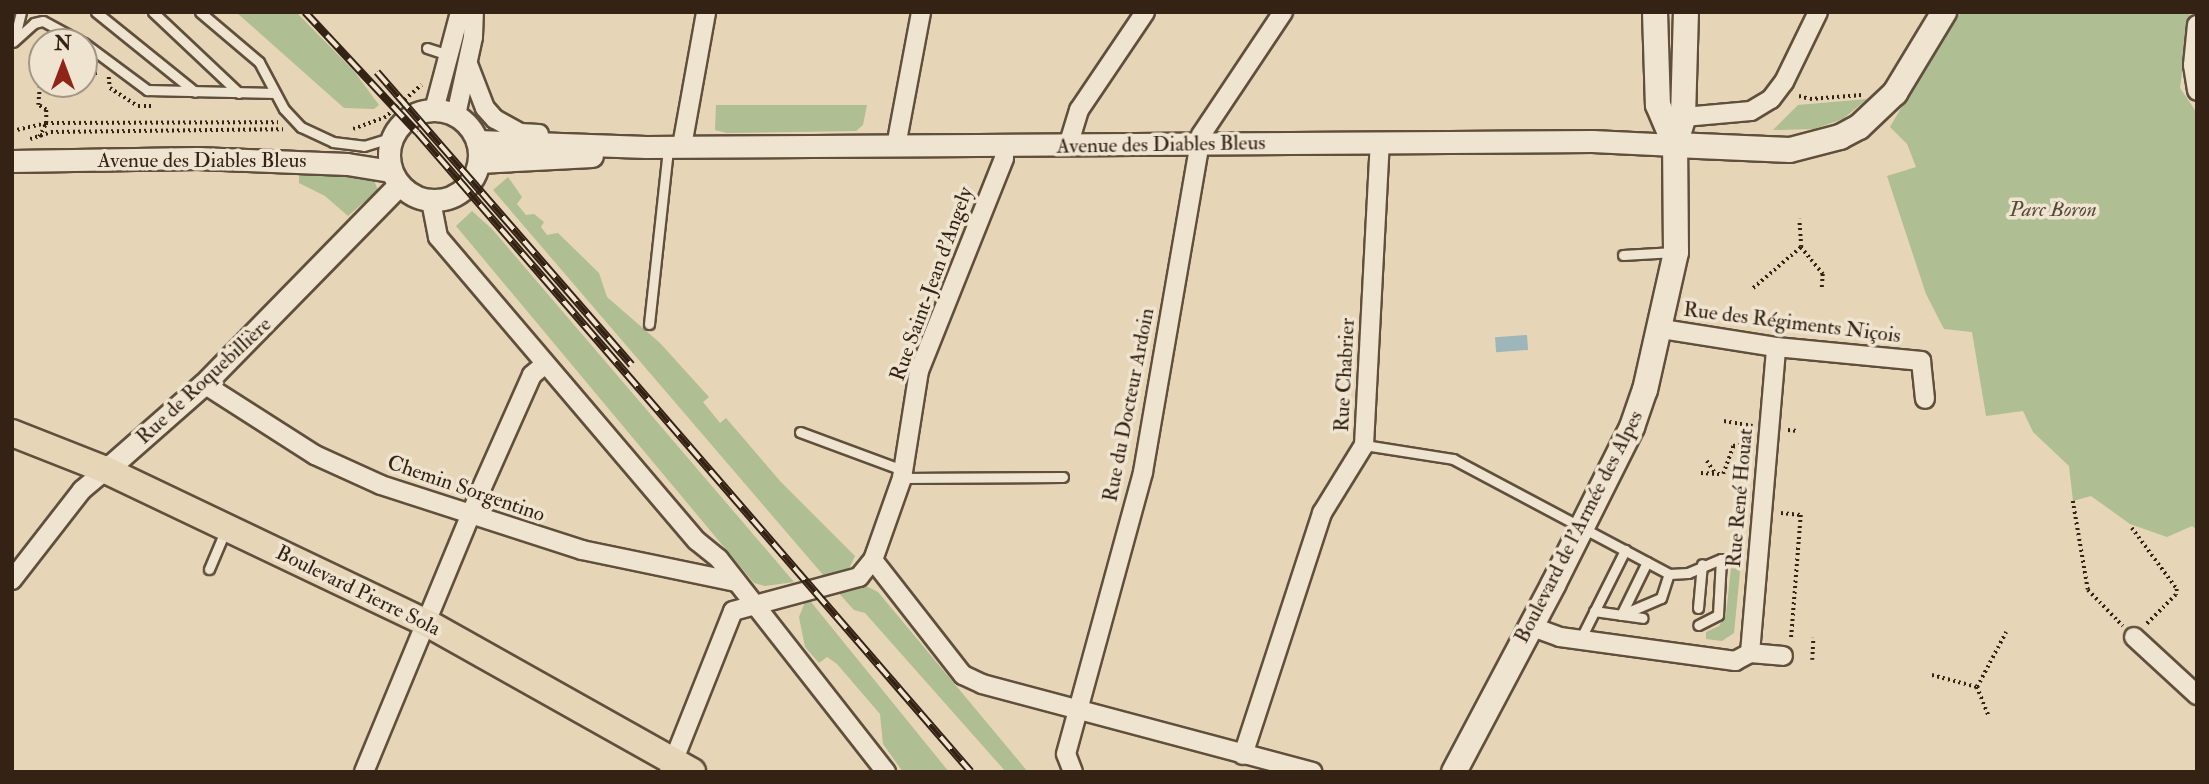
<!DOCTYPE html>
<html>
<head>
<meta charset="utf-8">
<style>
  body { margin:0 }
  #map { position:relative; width:2209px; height:784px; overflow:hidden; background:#e6d5b6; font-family:"IM FELL Double Pica",serif }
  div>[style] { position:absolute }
  .green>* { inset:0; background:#afbe93 }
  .water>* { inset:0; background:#9cb6ba; transform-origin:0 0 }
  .path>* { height:3.5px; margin-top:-1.75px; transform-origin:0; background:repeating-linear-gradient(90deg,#342214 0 2px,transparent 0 5.5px) }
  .roads { filter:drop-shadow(2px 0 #604f3c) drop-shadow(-2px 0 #604f3c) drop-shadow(0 2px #604f3c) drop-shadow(0 -2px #604f3c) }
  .service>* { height:9px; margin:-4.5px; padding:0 4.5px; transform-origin:4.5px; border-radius:4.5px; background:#efe4d0 }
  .minor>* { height:18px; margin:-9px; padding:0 9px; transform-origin:9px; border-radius:9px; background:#efe4d0 }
  .tertiary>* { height:21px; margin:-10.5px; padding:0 10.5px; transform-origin:10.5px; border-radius:10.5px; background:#efe4d0 }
  .tertiary>.ring { margin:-10.5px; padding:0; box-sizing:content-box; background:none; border:21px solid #efe4d0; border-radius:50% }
  .secondary>* { height:24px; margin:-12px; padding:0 12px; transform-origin:12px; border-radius:12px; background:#efe4d0 }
  .primary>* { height:26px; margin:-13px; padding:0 13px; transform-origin:13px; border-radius:13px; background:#e6d5b6 }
  .rail>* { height:8px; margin-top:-4px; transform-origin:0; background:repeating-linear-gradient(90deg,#efe4d0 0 16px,#342214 0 32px); box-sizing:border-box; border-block:2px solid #342214 }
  span { translate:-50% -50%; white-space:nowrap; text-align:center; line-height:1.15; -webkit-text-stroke:7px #efe4d0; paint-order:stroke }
  .street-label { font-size:21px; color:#342214 }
  .park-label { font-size:21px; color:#534934; font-style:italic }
  .frame { position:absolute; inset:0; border:14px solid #342214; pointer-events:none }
  .north { position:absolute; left:28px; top:28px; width:70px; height:70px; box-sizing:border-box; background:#efe4d0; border:2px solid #a49685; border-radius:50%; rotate:0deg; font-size:19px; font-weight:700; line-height:28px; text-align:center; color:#342214 }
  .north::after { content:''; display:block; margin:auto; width:24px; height:32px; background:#8f2418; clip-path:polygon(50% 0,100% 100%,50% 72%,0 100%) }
</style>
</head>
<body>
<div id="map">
  <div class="green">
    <i style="clip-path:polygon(236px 12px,296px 12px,354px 71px,379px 105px,374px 109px,344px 108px)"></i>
    <i style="clip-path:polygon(1962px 12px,2190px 12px,2180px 88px,2197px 113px,2197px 530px,2192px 526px,2167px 537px,2130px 524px,2091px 496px,2073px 501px,2069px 466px,2033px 432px,2023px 411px,1986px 416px,1972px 332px,1944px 329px,1926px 294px,1887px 176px,1916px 167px,1907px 144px,1890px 127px,1945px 32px)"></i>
    <i style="clip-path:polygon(1867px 99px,1843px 119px,1814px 129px,1773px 130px,1798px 105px)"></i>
    <i style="clip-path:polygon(716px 105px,867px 105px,863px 125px,856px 131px,727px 133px,715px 130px)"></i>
    <i style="clip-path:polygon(329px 172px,373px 178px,378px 190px,348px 216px,325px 196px,299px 183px,299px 174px)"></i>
    <i style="clip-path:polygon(508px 177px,522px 197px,517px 204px,526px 215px,534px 214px,544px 222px,541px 227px,547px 235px,558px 233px,599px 273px,607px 297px,660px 343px,709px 397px,703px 402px,720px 423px,726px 418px,780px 481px,855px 556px,849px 569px,824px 576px,493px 190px)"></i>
    <i style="clip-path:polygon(472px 211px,492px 229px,794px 582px,765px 586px,754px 583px,456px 226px)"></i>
    <i style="clip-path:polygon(1735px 531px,1744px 531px,1734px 633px,1722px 641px,1706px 639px,1706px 632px,1719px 626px,1726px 614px)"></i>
    <i style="clip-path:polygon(864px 585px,878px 592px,1028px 772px,1006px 772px,865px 613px,854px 610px,836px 590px)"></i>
    <i style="clip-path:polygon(807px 597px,949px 772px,903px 772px,883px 744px,880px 714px,837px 664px,827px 657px,819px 663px,805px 647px,799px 617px)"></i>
  </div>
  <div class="water">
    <i style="left:1527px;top:335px;width:15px;height:32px;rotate:86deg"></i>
  </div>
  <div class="path">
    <i style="left:84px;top:73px;width:15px"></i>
    <i style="left:109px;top:77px;width:11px;rotate:85deg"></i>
    <i style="left:110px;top:88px;width:33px;rotate:33deg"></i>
    <i style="left:138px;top:106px;width:14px"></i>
    <i style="left:1799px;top:96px;width:11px;rotate:15deg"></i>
    <i style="left:1810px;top:99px;width:52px;rotate:-4.4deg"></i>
    <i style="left:353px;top:129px;width:33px;rotate:-20deg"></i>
    <i style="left:384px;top:118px;width:50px;rotate:-41.7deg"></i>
    <i style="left:12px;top:131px;width:35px;rotate:-13deg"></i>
    <i style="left:46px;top:123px;width:232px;rotate:-0.2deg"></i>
    <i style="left:39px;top:137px;width:16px;rotate:-63deg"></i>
    <i style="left:46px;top:123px;width:13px;rotate:-90deg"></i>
    <i style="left:46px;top:110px;width:9px;rotate:-148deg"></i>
    <i style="left:38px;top:105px;width:45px;rotate:-84.9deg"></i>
    <i style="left:30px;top:139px;width:22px;rotate:-18deg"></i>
    <i style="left:51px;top:132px;width:232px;rotate:-0.7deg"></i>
    <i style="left:1801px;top:247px;width:35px;rotate:51deg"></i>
    <i style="left:1823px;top:274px;width:14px;rotate:94deg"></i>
    <i style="left:1753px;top:288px;width:63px;rotate:-40.5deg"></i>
    <i style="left:1801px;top:247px;width:28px;rotate:-94deg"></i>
    <i style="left:1724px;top:421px;width:29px;rotate:10deg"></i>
    <i style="left:1788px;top:430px;width:10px;rotate:6deg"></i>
    <i style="left:1707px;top:461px;width:14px;rotate:56deg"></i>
    <i style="left:1701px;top:473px;width:22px;rotate:3deg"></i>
    <i style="left:1723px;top:474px;width:30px;rotate:-70deg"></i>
    <i style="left:1733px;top:446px;width:18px;rotate:-9deg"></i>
    <i style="left:2073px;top:501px;width:90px;rotate:80.4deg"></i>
    <i style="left:2088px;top:590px;width:50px;rotate:45.8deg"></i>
    <i style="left:1781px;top:513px;width:20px;rotate:6deg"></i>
    <i style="left:1801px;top:515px;width:126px;rotate:94.5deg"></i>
    <i style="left:2132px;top:528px;width:76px;rotate:53.6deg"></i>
    <i style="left:2177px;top:589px;width:6px;rotate:99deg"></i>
    <i style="left:2176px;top:595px;width:42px;rotate:135deg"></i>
    <i style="left:1812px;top:660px;width:22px;rotate:-87deg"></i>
    <i style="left:1932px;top:675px;width:47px;rotate:14.9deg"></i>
    <i style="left:1977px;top:687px;width:31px;rotate:68deg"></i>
    <i style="left:1977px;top:687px;width:62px;rotate:-62.2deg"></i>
  </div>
  <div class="roads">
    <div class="service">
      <i style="left:96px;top:12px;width:127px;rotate:38.9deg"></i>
      <i style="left:153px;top:12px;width:118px;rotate:43.3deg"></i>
      <i style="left:200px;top:12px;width:77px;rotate:40.3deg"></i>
      <i style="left:259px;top:62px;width:53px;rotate:62deg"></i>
      <i style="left:284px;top:109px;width:25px;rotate:47deg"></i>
      <i style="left:301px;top:127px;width:35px;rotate:25deg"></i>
      <i style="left:333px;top:142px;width:31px;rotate:7deg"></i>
      <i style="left:364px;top:146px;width:28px;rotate:-17deg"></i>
      <i style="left:14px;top:40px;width:29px;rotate:-76deg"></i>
      <i style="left:13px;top:42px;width:28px;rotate:-42deg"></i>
      <i style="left:34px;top:23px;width:9px;rotate:-13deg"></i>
      <i style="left:43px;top:21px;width:44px;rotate:28.3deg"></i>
      <i style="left:84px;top:43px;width:79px;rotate:36.7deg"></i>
      <i style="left:147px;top:90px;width:128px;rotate:1.3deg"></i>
      <i style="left:427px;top:48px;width:23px;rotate:18deg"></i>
      <i style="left:1623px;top:255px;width:51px;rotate:-3.4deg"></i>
      <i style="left:649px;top:324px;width:177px;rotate:-83.8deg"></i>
      <i style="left:800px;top:432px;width:110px;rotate:20.3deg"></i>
      <i style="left:1364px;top:445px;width:90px;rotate:8.9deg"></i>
      <i style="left:1453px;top:459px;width:245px;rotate:28deg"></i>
      <i style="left:1669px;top:574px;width:19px;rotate:-3deg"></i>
      <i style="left:1688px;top:573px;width:36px;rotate:-23deg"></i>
      <i style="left:1721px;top:559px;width:56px;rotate:93.1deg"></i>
      <i style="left:1718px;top:615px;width:22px;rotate:153deg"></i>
      <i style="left:902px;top:478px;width:161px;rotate:-0.4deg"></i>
      <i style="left:209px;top:569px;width:43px;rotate:-67deg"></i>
      <i style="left:1698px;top:608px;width:44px;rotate:-84.8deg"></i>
      <i style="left:1594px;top:611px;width:49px;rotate:8.1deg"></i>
      <i style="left:1621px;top:615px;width:43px;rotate:-23deg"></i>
      <i style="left:1661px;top:598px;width:25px;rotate:-72deg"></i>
      <i style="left:1621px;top:615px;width:59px;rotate:-63.9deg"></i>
      <i style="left:1580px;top:640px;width:101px;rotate:-63.4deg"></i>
    </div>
    <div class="minor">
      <i style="left:2197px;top:25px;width:40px;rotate:95.7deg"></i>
      <i style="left:2193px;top:65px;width:26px;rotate:81deg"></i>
      <i style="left:468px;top:64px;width:47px;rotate:68.9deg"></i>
      <i style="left:485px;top:108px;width:15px;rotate:48deg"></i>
      <i style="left:495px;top:119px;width:29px;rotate:29deg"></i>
      <i style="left:520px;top:133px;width:19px;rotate:3deg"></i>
      <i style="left:434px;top:110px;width:101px;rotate:-75.1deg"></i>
      <i style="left:456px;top:115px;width:80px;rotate:-77.7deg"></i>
      <i style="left:473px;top:37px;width:25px;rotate:-88deg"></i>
      <i style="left:1673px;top:118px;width:78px;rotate:-5.1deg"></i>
      <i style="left:1751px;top:111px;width:23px;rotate:-31deg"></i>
      <i style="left:1771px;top:99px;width:21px;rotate:-53deg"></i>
      <i style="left:1784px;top:82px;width:78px;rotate:-64.1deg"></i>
      <i style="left:682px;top:146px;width:136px;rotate:-79.8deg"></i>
      <i style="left:896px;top:146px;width:136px;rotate:-79.4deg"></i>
      <i style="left:1068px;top:146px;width:38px;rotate:-73deg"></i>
      <i style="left:1079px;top:110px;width:118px;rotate:-56deg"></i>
      <i style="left:431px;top:201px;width:37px;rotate:79deg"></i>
      <i style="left:438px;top:237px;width:399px;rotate:49.6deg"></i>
      <i style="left:697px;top:541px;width:28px;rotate:39deg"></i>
      <i style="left:719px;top:559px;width:271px;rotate:51.9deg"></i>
      <i style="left:1662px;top:329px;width:115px;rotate:9deg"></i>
      <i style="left:1776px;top:347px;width:146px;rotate:5.5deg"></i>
      <i style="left:1921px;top:361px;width:38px;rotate:84deg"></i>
      <i style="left:204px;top:384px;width:132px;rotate:32.6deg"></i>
      <i style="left:315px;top:455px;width:72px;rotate:24.4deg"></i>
      <i style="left:381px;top:485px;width:211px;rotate:17.9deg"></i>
      <i style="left:582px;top:550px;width:157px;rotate:11.7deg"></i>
      <i style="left:873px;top:560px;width:146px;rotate:52deg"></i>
      <i style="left:963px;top:675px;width:21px;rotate:25deg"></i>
      <i style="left:982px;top:684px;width:342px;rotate:14.9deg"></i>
      <i style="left:12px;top:580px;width:114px;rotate:-52.1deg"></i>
      <i style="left:82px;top:490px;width:31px;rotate:-40deg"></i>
      <i style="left:1530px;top:626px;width:32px;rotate:20deg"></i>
      <i style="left:1560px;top:637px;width:177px;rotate:7.8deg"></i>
      <i style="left:1735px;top:661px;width:17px;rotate:-28deg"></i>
      <i style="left:2134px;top:637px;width:86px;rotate:42.6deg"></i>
      <i style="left:1750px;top:653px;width:307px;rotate:-85.1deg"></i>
      <i style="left:1750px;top:653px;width:33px;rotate:5deg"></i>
      <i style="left:1243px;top:755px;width:255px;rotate:-71.9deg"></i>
      <i style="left:1322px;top:513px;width:80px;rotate:-58.3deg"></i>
      <i style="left:1364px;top:445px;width:303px;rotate:-87deg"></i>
      <i style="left:364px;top:772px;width:301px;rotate:-67.5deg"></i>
      <i style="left:479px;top:494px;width:130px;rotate:-66deg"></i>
      <i style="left:532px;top:375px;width:17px;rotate:-40deg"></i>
      <i style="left:669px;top:772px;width:173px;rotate:-68.3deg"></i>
      <i style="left:733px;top:611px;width:131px;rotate:-15.1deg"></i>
      <i style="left:859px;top:577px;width:22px;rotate:-51deg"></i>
      <i style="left:873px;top:560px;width:87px;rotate:-70.5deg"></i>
      <i style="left:902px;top:478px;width:108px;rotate:-81deg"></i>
      <i style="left:919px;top:371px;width:229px;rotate:-68.2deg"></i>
      <i style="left:1004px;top:158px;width:12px;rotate:-90deg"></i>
      <i style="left:1073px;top:772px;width:19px;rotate:-111deg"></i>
      <i style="left:1066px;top:754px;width:292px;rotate:-74.7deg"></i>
      <i style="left:1143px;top:472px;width:342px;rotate:-80.2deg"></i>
      <i style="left:1201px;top:135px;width:148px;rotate:-56.3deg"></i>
    </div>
    <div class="tertiary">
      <i class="ring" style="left:389px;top:110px;width:69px;height:69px"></i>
      <i style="left:477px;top:141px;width:169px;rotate:2deg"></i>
      <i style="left:646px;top:147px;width:946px;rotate:-0.36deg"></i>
      <i style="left:1592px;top:141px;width:83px;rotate:2.8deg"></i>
      <i style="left:12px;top:161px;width:185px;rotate:-0.9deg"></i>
      <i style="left:197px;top:158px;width:150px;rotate:2.3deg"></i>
      <i style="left:347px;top:164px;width:45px;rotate:9deg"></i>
      <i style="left:479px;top:162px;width:113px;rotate:-3deg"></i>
      <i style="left:106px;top:470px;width:130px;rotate:-41.3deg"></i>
      <i style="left:204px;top:384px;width:279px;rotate:-45.6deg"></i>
    </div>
    <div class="secondary">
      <i style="left:1655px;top:12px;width:93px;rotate:88.2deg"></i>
      <i style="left:1658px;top:105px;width:43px;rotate:67deg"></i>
      <i style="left:1675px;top:145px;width:115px;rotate:2.5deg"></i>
      <i style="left:1790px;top:150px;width:52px;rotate:-14.6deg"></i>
      <i style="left:1840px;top:137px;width:21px;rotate:-28deg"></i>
      <i style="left:1859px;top:127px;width:50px;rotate:-43.4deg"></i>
      <i style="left:1895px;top:93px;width:95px;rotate:-58.8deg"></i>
      <i style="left:1454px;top:772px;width:212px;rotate:-62.1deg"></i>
      <i style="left:1553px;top:585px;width:177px;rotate:-63.4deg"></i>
      <i style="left:1632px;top:427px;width:39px;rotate:-71deg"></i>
      <i style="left:1645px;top:390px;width:141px;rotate:-77.3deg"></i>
      <i style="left:1676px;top:252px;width:107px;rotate:-90.5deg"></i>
      <i style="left:1675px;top:145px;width:28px;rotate:-73deg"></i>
      <i style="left:1683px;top:118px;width:106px;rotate:-88.4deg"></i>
    </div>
    <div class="primary">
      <i style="left:12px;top:433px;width:101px;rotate:21.5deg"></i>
      <i style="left:106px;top:470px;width:356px;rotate:25.5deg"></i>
      <i style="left:427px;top:623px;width:304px;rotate:29.3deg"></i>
    </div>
  </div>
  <div class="rail">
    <i style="left:305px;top:12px;width:164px;rotate:47deg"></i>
    <i style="left:417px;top:132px;width:846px;rotate:49.12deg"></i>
    <i style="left:377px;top:72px;width:388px;rotate:49deg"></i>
  </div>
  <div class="street-label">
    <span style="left:1161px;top:145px;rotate:-1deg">Avenue des Diables Bleus</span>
    <span style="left:202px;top:161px">Avenue des Diables Bleus</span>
    <span style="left:932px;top:284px;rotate:-70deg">Rue Saint-Jean d'Angely</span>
    <span style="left:1792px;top:323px;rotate:7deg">Rue des Régiments Niçois</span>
    <span style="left:1345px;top:375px;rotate:-87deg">Rue Chabrier</span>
    <span style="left:204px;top:381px;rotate:-43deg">Rue de Roquebillière</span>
    <span style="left:1129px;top:405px;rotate:-79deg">Rue du Docteur Ardoin</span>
    <span style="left:466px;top:489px;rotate:19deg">Chemin Sorgentino</span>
    <span style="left:1740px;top:498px;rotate:-85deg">Rue René Houat</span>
    <span style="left:1579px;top:527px;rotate:-63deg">Boulevard de l'Armée des Alpes</span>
    <span style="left:358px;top:591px;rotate:26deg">Boulevard Pierre Sola</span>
  </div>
  <div class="park-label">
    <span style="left:2053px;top:210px">Parc Boron</span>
  </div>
  <div class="frame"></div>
  <div class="north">N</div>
</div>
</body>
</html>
